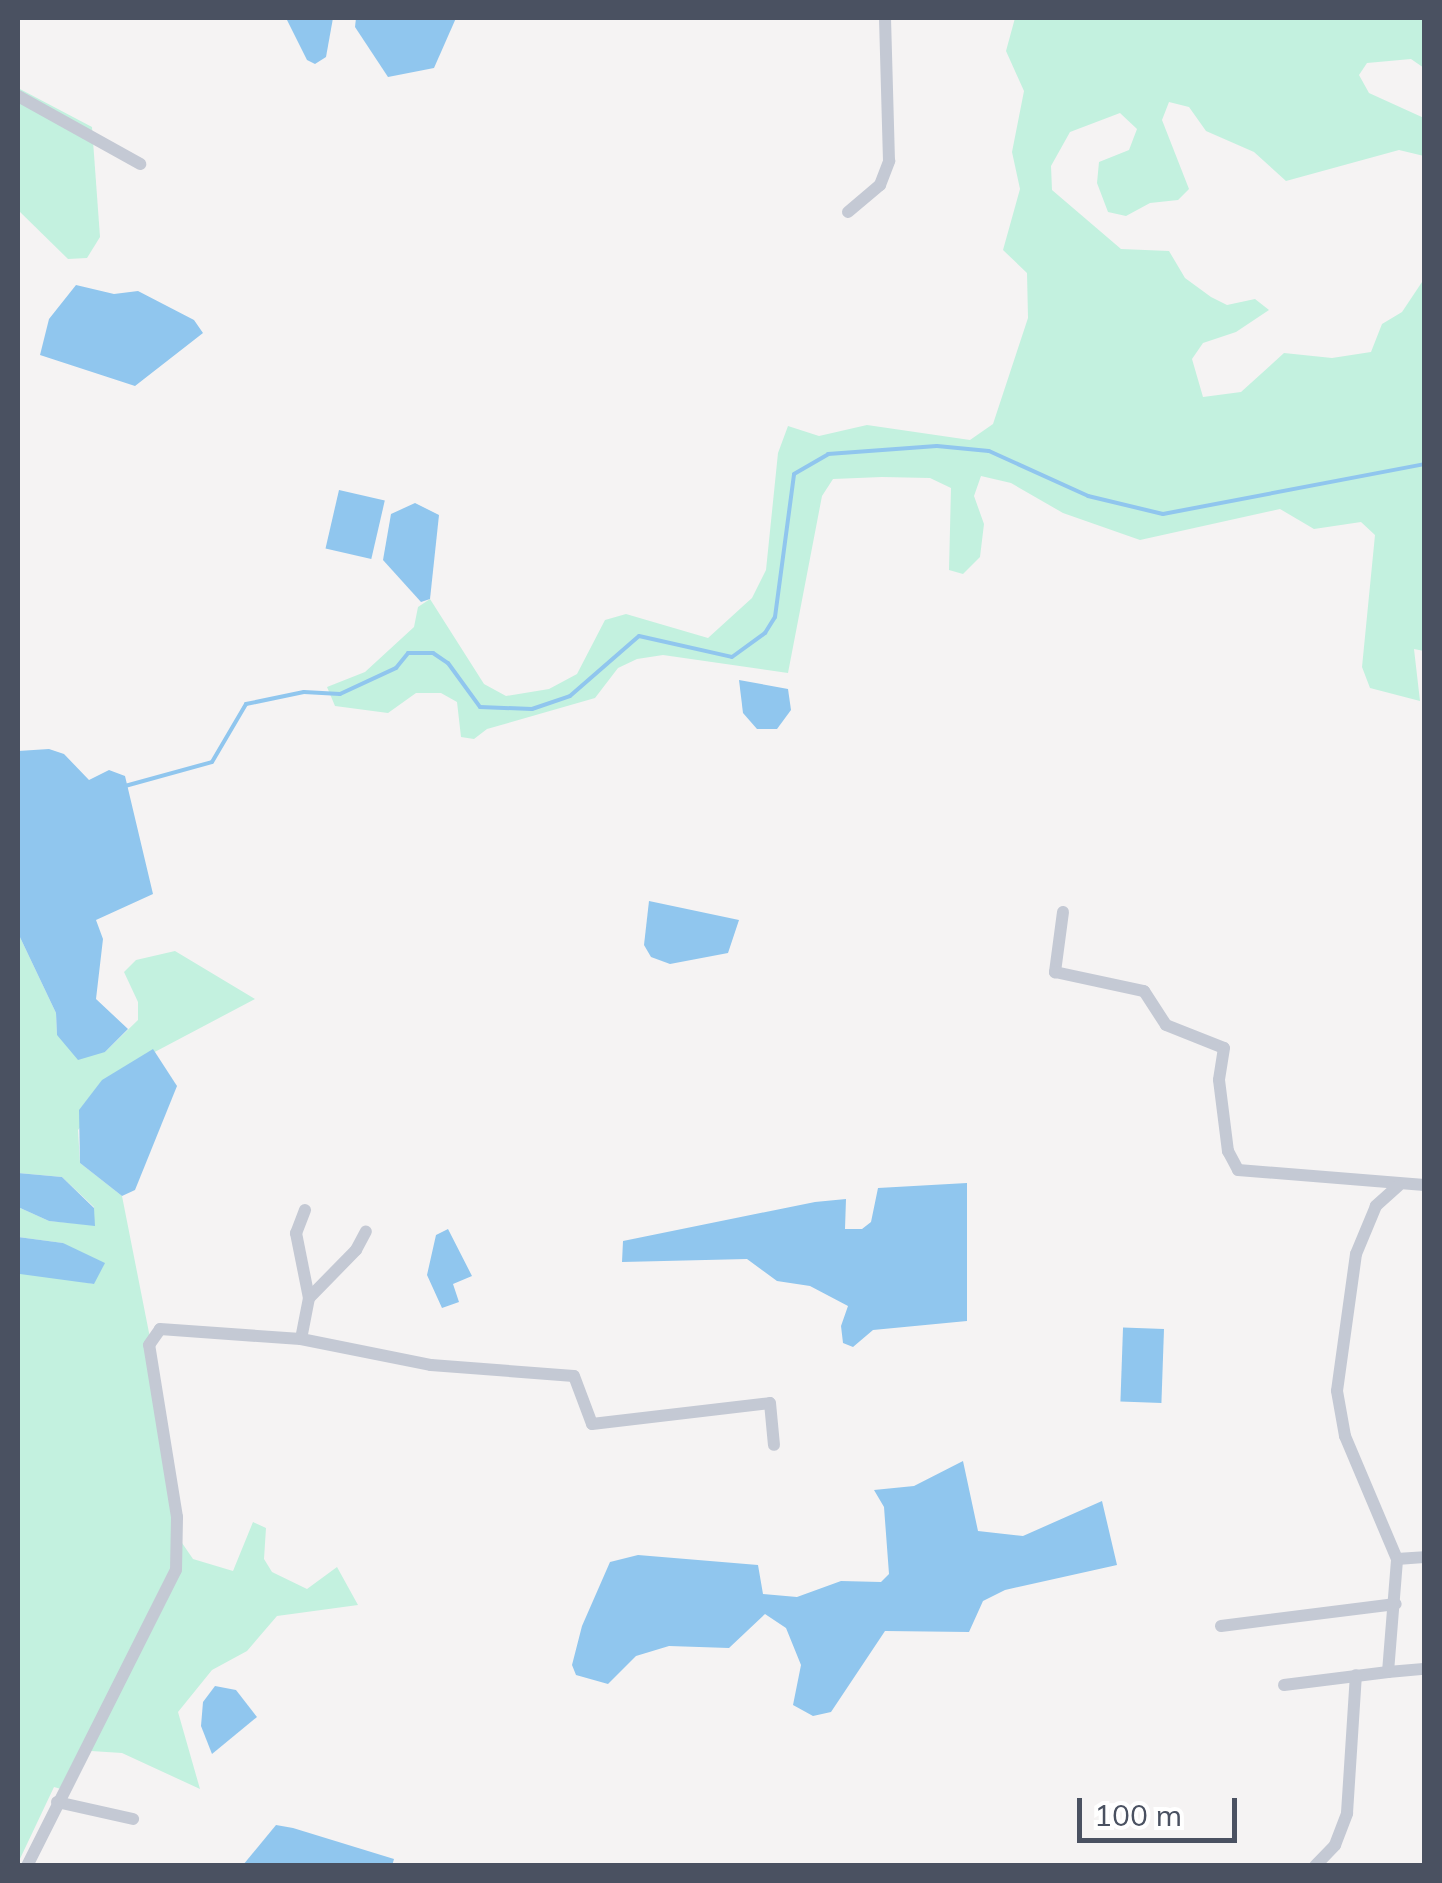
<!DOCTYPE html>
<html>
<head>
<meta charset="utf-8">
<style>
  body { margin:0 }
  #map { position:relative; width:1442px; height:1883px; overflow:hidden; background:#f5f3f3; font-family:Mulish,sans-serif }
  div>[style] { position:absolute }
  .green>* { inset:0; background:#c3f1df }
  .water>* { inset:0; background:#90c6ee; transform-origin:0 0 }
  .stream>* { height:4px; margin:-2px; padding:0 2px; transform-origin:2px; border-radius:2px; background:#90c6ee }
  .minor>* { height:12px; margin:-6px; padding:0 6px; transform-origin:6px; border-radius:6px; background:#c4c9d4 }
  span { translate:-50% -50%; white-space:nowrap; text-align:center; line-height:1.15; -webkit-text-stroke:9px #fff; paint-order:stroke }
  .frame { position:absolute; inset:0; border:20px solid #4a5161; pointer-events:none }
  .scale { position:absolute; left:1077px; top:1798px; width:160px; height:45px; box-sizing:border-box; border:5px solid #4a5161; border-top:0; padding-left:12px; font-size:30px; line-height:35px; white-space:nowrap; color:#4a5161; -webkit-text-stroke:8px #fff; paint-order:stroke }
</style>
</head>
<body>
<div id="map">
  <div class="green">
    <i style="clip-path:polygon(1015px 18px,1424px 18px,1424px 68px,1411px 59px,1367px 63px,1359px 75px,1369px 93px,1424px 118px,1424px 156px,1399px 150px,1286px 181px,1254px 152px,1206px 131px,1189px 107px,1169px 102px,1162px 120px,1189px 189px,1178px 200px,1150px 203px,1126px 216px,1108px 212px,1097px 183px,1099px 162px,1129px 150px,1137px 129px,1120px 113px,1070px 132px,1051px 166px,1052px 190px,1121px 249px,1169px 251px,1185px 278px,1211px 297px,1227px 305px,1255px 299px,1269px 310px,1236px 332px,1203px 343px,1192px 359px,1203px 397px,1241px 392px,1284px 353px,1332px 358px,1371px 352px,1382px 324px,1402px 312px,1424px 279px,1424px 651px,1414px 649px,1420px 701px,1370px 688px,1362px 667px,1375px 535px,1361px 522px,1314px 529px,1280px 509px,1140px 540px,1063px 513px,1011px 483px,981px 476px,974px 496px,984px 524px,980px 557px,963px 574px,949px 570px,951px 488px,930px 478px,882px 477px,833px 479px,822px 496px,788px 673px,663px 655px,637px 659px,618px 668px,595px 698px,487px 729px,474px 739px,461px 737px,457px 702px,441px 693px,416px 693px,388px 713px,335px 706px,327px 687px,365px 672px,414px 627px,418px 607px,430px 599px,484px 684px,506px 696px,549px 689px,577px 674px,605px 620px,626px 614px,708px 638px,752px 598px,766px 570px,778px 453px,788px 426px,819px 436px,867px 425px,970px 440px,993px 424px,1028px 318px,1027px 273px,1003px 250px,1020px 189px,1012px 152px,1024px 91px,1006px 51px)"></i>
    <i style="clip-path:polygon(18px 88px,92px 127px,100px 237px,87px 258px,68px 259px,18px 210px)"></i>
    <i style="clip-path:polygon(18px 933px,56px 1013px,57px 1035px,105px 1052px,138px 1020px,138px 1002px,124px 972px,136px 960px,175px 951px,255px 999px,132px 1064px,78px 1130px,80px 1163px,122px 1196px,168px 1429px,180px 1540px,193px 1559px,233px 1571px,253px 1522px,266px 1528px,264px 1559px,272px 1572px,307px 1589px,337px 1567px,358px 1605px,277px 1616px,247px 1651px,212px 1670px,178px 1712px,200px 1789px,122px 1753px,91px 1751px,68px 1791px,54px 1787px,18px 1863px,18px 1270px,94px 1284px,63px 1243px,18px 1237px,18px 1207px,49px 1221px,94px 1225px,94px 1207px,62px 1177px,18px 1173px)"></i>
  </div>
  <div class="water">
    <i style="clip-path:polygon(286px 18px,333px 18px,326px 57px,315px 64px,307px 60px)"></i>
    <i style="clip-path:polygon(356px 18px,456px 18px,434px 68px,388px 77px,355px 27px)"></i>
    <i style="clip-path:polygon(76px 285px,114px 294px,138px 291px,194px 320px,203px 333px,135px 386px,40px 355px,49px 319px)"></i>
    <i style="left:339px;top:490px;width:47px;height:60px;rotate:13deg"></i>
    <i style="clip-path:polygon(415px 503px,439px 515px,430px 599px,421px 602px,383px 560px,391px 514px)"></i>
    <i style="clip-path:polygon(739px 680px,788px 689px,791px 710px,777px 729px,757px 729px,743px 713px)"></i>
    <i style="clip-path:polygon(49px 749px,64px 754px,89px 780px,109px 770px,125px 776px,153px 894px,96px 920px,103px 939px,96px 999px,128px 1029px,105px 1052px,78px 1060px,57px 1035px,56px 1013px,18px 933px,18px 751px)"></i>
    <i style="clip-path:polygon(649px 901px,739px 920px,728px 953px,670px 964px,651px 957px,644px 945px)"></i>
    <i style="clip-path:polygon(153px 1049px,177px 1086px,135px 1190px,122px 1196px,80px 1163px,79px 1110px,102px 1080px)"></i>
    <i style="clip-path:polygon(18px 1173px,62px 1177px,94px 1208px,95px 1226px,49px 1221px,18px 1207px)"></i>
    <i style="clip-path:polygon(967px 1183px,967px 1321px,873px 1330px,853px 1347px,843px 1343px,841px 1326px,848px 1306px,810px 1286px,777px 1281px,747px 1259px,622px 1262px,623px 1241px,815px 1202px,846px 1199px,845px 1229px,862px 1229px,871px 1222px,878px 1188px)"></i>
    <i style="clip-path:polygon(448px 1229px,472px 1276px,453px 1284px,459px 1302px,442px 1308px,427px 1275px,436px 1235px)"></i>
    <i style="clip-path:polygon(18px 1237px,63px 1243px,105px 1263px,94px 1284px,20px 1274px)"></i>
    <i style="left:1164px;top:1329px;width:74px;height:41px;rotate:92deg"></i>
    <i style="clip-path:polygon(963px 1461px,978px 1531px,1023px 1536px,1102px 1501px,1117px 1565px,1005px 1590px,983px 1601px,969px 1632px,885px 1631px,831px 1712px,813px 1716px,793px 1705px,801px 1665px,786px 1628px,765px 1614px,729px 1648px,669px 1646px,636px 1656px,608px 1684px,576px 1675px,572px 1665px,582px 1626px,610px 1562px,638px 1555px,758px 1565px,763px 1594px,797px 1597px,841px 1581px,881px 1582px,889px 1574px,884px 1507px,874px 1490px,914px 1486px)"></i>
    <i style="clip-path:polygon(215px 1686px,236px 1690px,257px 1717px,212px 1754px,201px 1726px,203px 1702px)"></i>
    <i style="clip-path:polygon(276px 1825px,293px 1828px,394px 1859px,392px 1866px,243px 1865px)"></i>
  </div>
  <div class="stream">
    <i style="left:125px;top:786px;width:90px;rotate:-15.4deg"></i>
    <i style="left:212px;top:762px;width:67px;rotate:-59.6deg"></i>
    <i style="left:246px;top:704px;width:59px;rotate:-11.7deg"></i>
    <i style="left:304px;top:692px;width:36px;rotate:3deg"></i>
    <i style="left:340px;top:694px;width:62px;rotate:-24.9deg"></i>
    <i style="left:396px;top:668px;width:19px;rotate:-51deg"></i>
    <i style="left:408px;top:653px;width:25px"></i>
    <i style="left:433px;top:653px;width:18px;rotate:34deg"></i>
    <i style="left:448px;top:663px;width:54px;rotate:54deg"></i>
    <i style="left:480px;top:707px;width:52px;rotate:2.2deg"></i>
    <i style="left:532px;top:709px;width:40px;rotate:-18.9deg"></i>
    <i style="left:570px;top:696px;width:91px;rotate:-41deg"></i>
    <i style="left:639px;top:636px;width:95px;rotate:12.7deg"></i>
    <i style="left:732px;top:657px;width:41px;rotate:-36deg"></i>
    <i style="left:765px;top:633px;width:19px;rotate:-58deg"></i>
    <i style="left:775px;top:617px;width:144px;rotate:-82.4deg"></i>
    <i style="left:794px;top:474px;width:39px;rotate:-30deg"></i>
    <i style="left:828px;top:454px;width:109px;rotate:-4.2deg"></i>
    <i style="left:937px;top:446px;width:52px;rotate:5.5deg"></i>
    <i style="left:989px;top:451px;width:109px;rotate:24.4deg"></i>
    <i style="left:1088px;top:496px;width:77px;rotate:13.5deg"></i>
    <i style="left:1163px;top:514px;width:266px;rotate:-10.8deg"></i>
  </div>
  <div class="minor">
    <i style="left:18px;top:96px;width:140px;rotate:29.1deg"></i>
    <i style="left:848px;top:212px;width:42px;rotate:-40.2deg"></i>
    <i style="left:880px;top:185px;width:26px;rotate:-69deg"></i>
    <i style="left:889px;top:161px;width:143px;rotate:-91.6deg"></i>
    <i style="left:1063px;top:912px;width:61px;rotate:97.6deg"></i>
    <i style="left:1055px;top:972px;width:91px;rotate:12.1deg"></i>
    <i style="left:1144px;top:991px;width:40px;rotate:57.1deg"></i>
    <i style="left:1166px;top:1025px;width:62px;rotate:21.6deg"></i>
    <i style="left:1224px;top:1048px;width:32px;rotate:99deg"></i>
    <i style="left:1219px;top:1080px;width:72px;rotate:82.8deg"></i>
    <i style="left:1228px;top:1151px;width:21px;rotate:62deg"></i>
    <i style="left:1238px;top:1170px;width:187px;rotate:4.6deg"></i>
    <i style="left:1398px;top:1186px;width:30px;rotate:138deg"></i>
    <i style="left:1376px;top:1206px;width:52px;rotate:112.6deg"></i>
    <i style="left:1356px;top:1254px;width:138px;rotate:97.9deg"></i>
    <i style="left:1337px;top:1391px;width:46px;rotate:79.9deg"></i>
    <i style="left:1345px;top:1436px;width:134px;rotate:67.1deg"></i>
    <i style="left:1397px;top:1559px;width:27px;rotate:-4deg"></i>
    <i style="left:305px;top:1210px;width:25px;rotate:111deg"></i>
    <i style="left:296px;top:1233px;width:66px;rotate:78.7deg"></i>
    <i style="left:301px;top:1339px;width:42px;rotate:-79deg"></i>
    <i style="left:309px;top:1298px;width:67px;rotate:-45.6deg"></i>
    <i style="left:356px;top:1250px;width:21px;rotate:-62deg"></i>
    <i style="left:1221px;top:1626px;width:176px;rotate:-7.2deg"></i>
    <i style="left:1388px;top:1672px;width:36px;rotate:-5deg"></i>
    <i style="left:1284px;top:1685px;width:105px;rotate:-7.1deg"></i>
    <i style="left:1388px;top:1672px;width:113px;rotate:-85.4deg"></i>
    <i style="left:57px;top:1802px;width:78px;rotate:12.6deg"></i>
    <i style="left:27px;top:1866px;width:331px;rotate:-63.3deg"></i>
    <i style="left:176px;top:1570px;width:53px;rotate:-88.9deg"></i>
    <i style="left:177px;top:1517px;width:174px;rotate:-99.2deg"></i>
    <i style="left:149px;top:1345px;width:19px;rotate:-55deg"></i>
    <i style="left:160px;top:1329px;width:141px;rotate:4.1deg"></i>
    <i style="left:301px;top:1339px;width:133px;rotate:11.3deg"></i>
    <i style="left:431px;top:1365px;width:143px;rotate:4.4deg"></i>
    <i style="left:574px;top:1376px;width:51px;rotate:69.4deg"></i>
    <i style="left:592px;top:1424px;width:179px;rotate:-6.7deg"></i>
    <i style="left:770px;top:1403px;width:42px;rotate:84.6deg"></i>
    <i style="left:1315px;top:1866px;width:29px;rotate:-46deg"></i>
    <i style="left:1335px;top:1845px;width:34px;rotate:-69deg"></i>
    <i style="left:1347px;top:1813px;width:138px;rotate:-86.3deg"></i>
  </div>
  <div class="frame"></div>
  <div class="scale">100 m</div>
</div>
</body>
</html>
